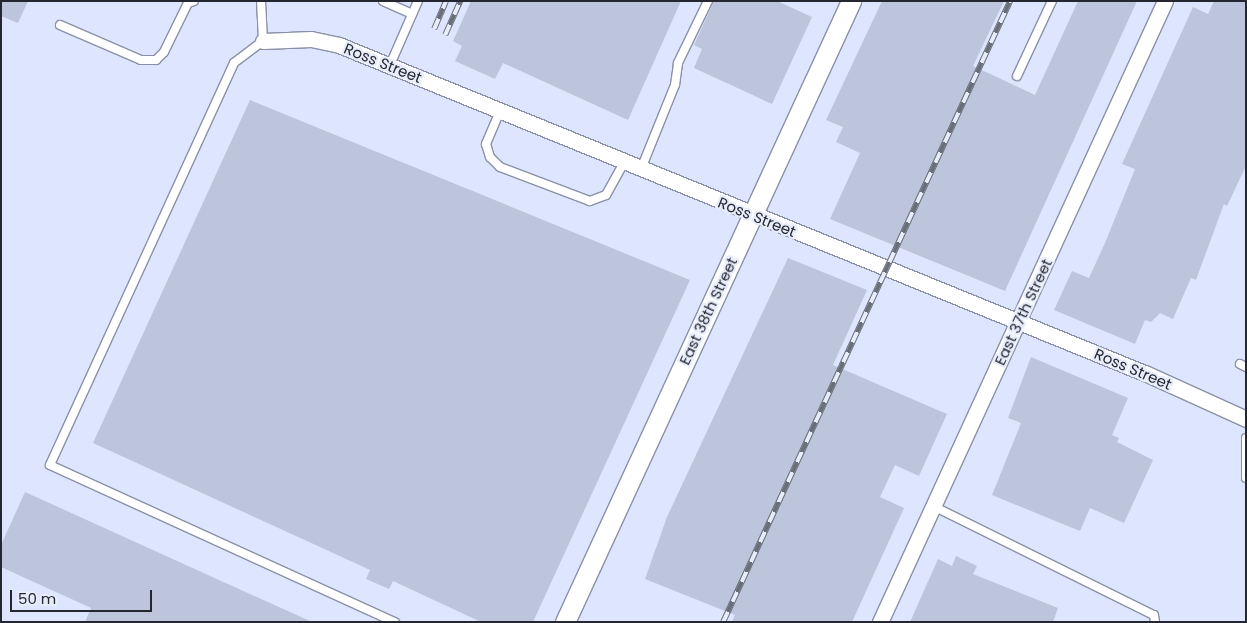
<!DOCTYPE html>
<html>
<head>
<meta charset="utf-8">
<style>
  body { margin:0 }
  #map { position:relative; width:1247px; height:623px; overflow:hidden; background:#e8edfc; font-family:Poppins,sans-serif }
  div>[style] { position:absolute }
  .built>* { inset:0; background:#dde6fe; transform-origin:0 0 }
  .building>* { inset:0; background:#bdc5dc }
  .roads { filter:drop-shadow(1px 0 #8a91a7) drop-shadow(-1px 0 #8a91a7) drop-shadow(0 1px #8a91a7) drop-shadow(0 -1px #8a91a7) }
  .service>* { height:8px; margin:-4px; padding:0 4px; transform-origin:4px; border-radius:4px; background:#fff }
  .minor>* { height:15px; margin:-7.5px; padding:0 7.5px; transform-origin:7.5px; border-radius:7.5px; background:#fff }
  .tertiary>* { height:19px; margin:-9.5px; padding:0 9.5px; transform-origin:9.5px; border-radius:9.5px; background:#fff }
  .rail>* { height:5.5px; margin-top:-2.75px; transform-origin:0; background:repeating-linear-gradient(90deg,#e8edfc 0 11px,#6a6e79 0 22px); box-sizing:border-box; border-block:1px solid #6a6e79 }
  span { translate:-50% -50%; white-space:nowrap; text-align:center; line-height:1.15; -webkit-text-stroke:4.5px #e8edfc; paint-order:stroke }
  .street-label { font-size:15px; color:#242730 }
  .frame { position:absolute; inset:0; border:2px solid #242730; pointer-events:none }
  .scale { position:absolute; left:10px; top:590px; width:142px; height:22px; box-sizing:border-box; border:2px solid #242730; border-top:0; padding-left:6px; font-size:15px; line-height:18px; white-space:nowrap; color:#242730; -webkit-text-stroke:4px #e8edfc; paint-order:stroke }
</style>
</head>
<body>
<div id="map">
  <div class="built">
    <i style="left:1px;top:1px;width:1245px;height:621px"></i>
  </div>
  <div class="building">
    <i style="clip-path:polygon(1px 1px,28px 1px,18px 23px,1px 16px)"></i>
    <i style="clip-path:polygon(471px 1px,681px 1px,628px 120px,503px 63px,495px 79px,455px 61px,462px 46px,453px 41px)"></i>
    <i style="clip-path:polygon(714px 1px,777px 1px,812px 17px,772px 104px,694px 68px,702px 49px,694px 45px)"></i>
    <i style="clip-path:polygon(882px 1px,1004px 1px,973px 66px,1035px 95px,1078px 1px,1137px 1px,1005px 291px,830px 219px,860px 153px,836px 142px,843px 127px,826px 120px)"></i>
    <i style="clip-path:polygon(1214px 1px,1246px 1px,1246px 166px,1227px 206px,1224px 204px,1196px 280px,1191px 278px,1173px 319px,1160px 313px,1151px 322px,1145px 320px,1135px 344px,1054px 310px,1072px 271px,1089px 278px,1105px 243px,1135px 169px,1122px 164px,1193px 7px,1208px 14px)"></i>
    <i style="clip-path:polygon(250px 100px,690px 280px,533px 622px,481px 622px,393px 581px,389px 589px,366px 579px,370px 570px,93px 443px)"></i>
    <i style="clip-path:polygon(788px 258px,867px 290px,833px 365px,947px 414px,919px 476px,895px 465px,880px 497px,904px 508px,852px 622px,732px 622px,735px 615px,645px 579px,667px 517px)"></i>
    <i style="clip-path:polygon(1031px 357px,1128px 398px,1112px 435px,1119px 438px,1117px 442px,1153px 460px,1124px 523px,1090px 508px,1080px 531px,992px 495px,1021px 423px,1008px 418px)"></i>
    <i style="clip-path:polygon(25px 492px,312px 622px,85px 622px,91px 608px,1px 567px,1px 545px)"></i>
    <i style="clip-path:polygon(956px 556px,977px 566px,973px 574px,1058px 608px,1053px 622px,910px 622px,938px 559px,952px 566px)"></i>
  </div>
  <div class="roads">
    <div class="service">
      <i style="left:261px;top:1px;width:40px;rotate:87.1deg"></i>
      <i style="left:263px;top:41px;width:36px;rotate:143deg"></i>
      <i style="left:234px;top:63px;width:442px;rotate:114.6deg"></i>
      <i style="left:50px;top:465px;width:379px;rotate:24.5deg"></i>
      <i style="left:383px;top:1px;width:32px;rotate:24deg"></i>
      <i style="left:60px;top:25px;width:88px;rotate:23.4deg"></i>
      <i style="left:141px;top:60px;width:15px"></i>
      <i style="left:156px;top:60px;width:11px;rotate:-45deg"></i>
      <i style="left:164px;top:52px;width:55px;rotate:-63.9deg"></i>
      <i style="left:188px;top:3px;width:6px;rotate:-18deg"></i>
      <i style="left:390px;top:65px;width:70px;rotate:-66.4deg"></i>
      <i style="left:1017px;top:76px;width:83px;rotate:-65deg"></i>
      <i style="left:500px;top:111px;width:36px;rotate:113deg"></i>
      <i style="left:486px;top:144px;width:14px;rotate:73deg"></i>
      <i style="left:490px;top:157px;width:14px;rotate:45deg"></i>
      <i style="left:500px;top:167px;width:96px;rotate:20.7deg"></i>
      <i style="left:590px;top:201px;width:17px;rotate:-21deg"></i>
      <i style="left:606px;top:195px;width:38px;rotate:-61deg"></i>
      <i style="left:641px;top:169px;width:91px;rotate:-68deg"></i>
      <i style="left:675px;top:85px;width:22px;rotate:-82deg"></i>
      <i style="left:678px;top:63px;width:69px;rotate:-64.2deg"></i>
      <i style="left:1240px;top:364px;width:7px;rotate:27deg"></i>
      <i style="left:1246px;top:438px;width:40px;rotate:90deg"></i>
      <i style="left:933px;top:506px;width:246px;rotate:26.3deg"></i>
      <i style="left:1154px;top:615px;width:7px;rotate:82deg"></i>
    </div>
    <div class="minor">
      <i style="left:263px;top:41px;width:48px;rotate:-2.4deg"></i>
      <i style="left:311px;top:39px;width:29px;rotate:12deg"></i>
      <i style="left:339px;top:45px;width:872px;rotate:22.16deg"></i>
      <i style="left:1147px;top:374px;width:109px;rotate:24.4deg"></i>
      <i style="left:880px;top:622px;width:683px;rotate:-65.35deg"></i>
    </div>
    <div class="tertiary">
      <i style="left:565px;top:622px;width:684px;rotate:-65.27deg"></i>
    </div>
  </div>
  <div class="rail">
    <i style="left:434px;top:29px;width:30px;rotate:-67deg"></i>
    <i style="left:445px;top:35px;width:37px;rotate:-66deg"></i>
    <i style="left:723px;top:622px;width:684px;rotate:-65.2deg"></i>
  </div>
  <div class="street-label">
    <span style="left:383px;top:63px;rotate:22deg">Ross Street</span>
    <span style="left:757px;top:217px;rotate:22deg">Ross Street</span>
    <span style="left:708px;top:311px;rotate:-65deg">East 38th Street</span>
    <span style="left:1023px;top:312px;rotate:-65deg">East 37th Street</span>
    <span style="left:1133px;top:369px;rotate:23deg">Ross Street</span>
  </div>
  <div class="frame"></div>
  <div class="scale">50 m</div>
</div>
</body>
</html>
